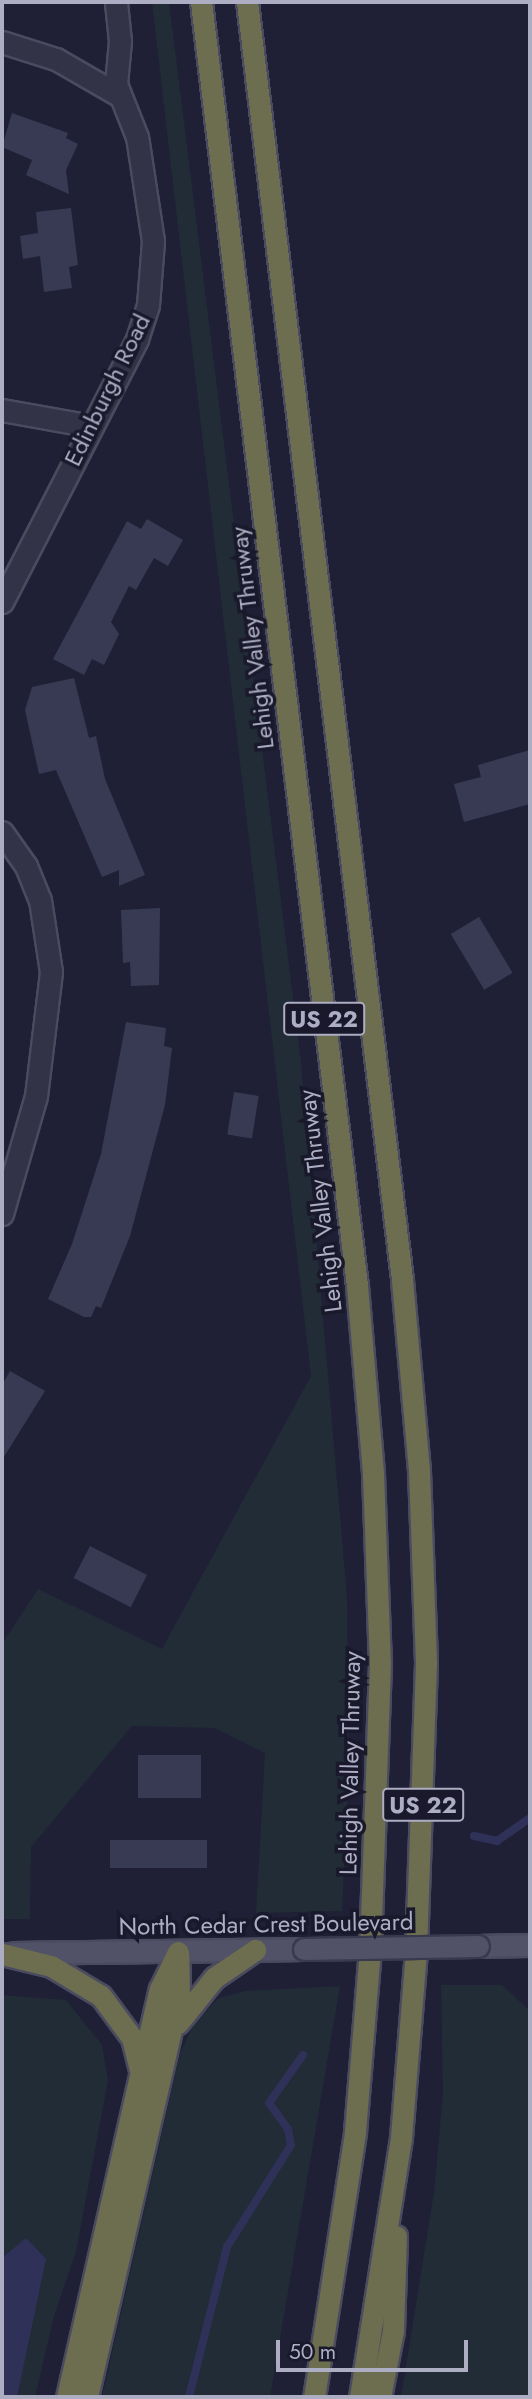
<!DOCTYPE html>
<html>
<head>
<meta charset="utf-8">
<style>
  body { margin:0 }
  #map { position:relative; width:532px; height:2399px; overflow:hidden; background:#1f2036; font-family:Jost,sans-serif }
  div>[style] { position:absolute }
  .green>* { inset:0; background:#212c37 }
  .water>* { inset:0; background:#303159 }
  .stream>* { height:8px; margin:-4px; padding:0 4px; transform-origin:4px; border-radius:4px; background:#303159 }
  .building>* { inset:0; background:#383a54; transform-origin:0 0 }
  .roads { filter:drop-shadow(2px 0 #4a4b5f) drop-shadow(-2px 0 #4a4b5f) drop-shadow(0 2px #4a4b5f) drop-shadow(0 -2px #4a4b5f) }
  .minor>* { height:21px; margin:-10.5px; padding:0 10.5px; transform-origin:10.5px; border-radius:10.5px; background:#333347 }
  .major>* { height:21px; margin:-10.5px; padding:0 10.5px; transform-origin:10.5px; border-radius:10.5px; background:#515167 }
  .highway>* { height:21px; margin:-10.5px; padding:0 10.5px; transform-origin:10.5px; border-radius:10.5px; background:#6d6d50 }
  .bridges { filter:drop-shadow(2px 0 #393a4d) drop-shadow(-2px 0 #393a4d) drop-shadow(0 2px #393a4d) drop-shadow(0 -2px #393a4d) }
  .major-bridge>* { height:21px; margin:-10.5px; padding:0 10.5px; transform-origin:10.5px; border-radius:10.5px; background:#515167 }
  span { translate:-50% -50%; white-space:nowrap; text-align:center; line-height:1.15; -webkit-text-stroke:7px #19192b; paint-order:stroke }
  .shield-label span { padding:2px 5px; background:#19192b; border:2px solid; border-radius:5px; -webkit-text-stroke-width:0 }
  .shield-label { font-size:23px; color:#adadc4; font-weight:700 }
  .street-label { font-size:24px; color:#adadc4 }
  .frame { position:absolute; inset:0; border:4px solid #adadc4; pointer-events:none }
  .scale { position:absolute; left:276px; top:2340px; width:192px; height:32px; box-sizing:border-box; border:4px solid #adadc4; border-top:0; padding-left:9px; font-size:21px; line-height:24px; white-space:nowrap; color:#adadc4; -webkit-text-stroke:5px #19192b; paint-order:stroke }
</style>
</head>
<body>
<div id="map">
  <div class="green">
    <i style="clip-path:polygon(152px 2px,169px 2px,301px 1062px,347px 1597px,349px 1764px,342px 1911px,256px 1913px,265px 1753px,215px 1728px,132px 1726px,31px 1847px,30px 1919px,2px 1919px,2px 1644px,38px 1589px,162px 1649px,311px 1376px)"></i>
    <i style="clip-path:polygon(441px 1985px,502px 1985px,530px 2011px,530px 2397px,401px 2397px,434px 2192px,443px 2093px)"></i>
    <i style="clip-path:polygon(340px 1986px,270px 2397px,102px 2397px,180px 2053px,195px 2022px,219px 1998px,245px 1991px)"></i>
    <i style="clip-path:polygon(2px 1995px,66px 2000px,102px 2045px,108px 2080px,76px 2252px,54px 2316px,35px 2397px,2px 2397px)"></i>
  </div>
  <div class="water">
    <i style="clip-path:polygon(26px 2238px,46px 2259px,17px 2397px,2px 2397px,2px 2258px)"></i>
  </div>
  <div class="stream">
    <i style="left:474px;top:1836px;width:24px;rotate:12deg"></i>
    <i style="left:497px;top:1841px;width:40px;rotate:-34.9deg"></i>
    <i style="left:189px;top:2397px;width:155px;rotate:-75.8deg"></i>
    <i style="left:227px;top:2247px;width:120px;rotate:-57.9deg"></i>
    <i style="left:291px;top:2145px;width:16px;rotate:-101deg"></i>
    <i style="left:288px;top:2129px;width:32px;rotate:-126deg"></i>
    <i style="left:269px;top:2103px;width:59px;rotate:-54.7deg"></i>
  </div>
  <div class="building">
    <i style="clip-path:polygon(12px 113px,68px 133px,66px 138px,78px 144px,66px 170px,69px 194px,26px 175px,32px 160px,2px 147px)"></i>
    <i style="clip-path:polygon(71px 208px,78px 265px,69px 267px,72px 288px,44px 292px,40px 256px,23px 259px,20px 236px,38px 233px,36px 212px)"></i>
    <i style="clip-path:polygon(147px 519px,183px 540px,168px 566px,154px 558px,136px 590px,129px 586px,111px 622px,119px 634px,104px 665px,92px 659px,84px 675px,53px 659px,127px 521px,141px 529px)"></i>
    <i style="clip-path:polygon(74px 678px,89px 738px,96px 736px,105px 779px,145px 875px,119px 886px,119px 870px,102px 877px,56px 770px,39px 774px,25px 710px,32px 687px)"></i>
    <i style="clip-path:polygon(530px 750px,530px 804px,464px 822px,454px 784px,481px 777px,478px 765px)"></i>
    <i style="clip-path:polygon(160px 908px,159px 985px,131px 986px,130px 962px,123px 963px,121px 910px)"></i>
    <i style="left:479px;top:917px;width:65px;height:33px;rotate:59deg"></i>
    <i style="clip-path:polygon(126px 1022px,166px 1028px,164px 1046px,172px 1048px,165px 1105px,130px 1236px,101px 1308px,96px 1306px,91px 1317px,84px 1317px,48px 1299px,72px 1244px,101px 1154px)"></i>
    <i style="left:234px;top:1092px;width:25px;height:43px;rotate:9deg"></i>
    <i style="clip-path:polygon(10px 1371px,45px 1391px,2px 1460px,2px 1385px)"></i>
    <i style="left:90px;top:1546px;width:64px;height:36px;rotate:27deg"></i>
    <i style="left:138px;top:1755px;width:63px;height:43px"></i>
    <i style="left:110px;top:1840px;width:97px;height:28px"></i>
  </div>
  <div class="roads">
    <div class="minor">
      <i style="left:2px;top:42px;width:57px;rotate:17.5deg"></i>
      <i style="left:56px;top:59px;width:74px;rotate:30deg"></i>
      <i style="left:2px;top:410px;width:90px;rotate:10.2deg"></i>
      <i style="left:2px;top:602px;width:296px;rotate:-62.8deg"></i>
      <i style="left:137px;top:339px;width:36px;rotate:-72deg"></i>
      <i style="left:148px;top:305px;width:64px;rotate:-85.5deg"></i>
      <i style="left:153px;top:241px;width:105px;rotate:-98.7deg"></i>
      <i style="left:137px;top:137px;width:57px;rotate:-111.6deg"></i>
      <i style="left:116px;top:84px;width:43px;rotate:-84.7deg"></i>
      <i style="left:120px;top:41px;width:39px;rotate:-96deg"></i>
      <i style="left:2px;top:832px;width:42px;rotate:54.8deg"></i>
      <i style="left:26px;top:866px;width:37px;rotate:68deg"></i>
      <i style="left:40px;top:900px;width:73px;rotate:81.3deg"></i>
      <i style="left:51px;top:972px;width:125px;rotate:96.9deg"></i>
      <i style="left:36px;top:1096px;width:123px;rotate:106.1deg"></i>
    </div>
    <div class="major">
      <i style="left:478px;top:1946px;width:52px;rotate:-1.1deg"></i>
      <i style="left:14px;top:1953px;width:290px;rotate:-0.8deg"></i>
    </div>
    <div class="highway">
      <i style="left:201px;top:2px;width:1293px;rotate:83.07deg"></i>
      <i style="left:357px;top:1286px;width:189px;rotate:85.1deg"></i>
      <i style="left:373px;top:1474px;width:189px;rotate:87.9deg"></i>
      <i style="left:380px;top:1663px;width:286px;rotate:92deg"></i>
      <i style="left:370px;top:1949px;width:185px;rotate:94.7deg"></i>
      <i style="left:355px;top:2133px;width:267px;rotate:98.8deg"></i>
      <i style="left:247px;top:2px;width:1287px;rotate:83.08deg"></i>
      <i style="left:402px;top:1280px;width:192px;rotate:84.9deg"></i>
      <i style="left:419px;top:1471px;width:192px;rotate:87.9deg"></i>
      <i style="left:426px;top:1663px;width:288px;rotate:92deg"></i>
      <i style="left:416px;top:1951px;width:188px;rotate:94.6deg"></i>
      <i style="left:401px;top:2138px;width:262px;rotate:99deg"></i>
      <i style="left:2px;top:1954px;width:50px;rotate:13.8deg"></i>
      <i style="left:51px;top:1966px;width:58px;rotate:31deg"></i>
      <i style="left:101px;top:1996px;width:52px;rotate:53.6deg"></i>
      <i style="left:132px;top:2038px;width:32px;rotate:76deg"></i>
      <i style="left:178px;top:2023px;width:58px;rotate:-51.3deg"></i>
      <i style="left:214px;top:1978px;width:50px;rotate:-34.3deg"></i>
      <i style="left:67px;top:2397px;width:418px;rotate:-77.2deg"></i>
      <i style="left:160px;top:1989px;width:41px;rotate:-64.1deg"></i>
      <i style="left:87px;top:2397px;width:413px;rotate:-77.1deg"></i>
      <i style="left:179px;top:1994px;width:39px;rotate:-91deg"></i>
      <i style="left:380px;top:2397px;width:67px;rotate:-78.9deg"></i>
      <i style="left:393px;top:2331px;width:95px;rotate:-88.2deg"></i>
    </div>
  </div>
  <div class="bridges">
    <div class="major-bridge">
      <i style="left:304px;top:1949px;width:174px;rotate:-1deg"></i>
    </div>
  </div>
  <div class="shield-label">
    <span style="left:324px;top:1019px">US 22</span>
    <span style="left:423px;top:1805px">US 22</span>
  </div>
  <div class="street-label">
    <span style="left:107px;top:390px;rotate:-64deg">Edinburgh Road</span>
    <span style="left:252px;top:638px;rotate:-97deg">Lehigh Valley Thruway</span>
    <span style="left:320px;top:1201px;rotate:-97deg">Lehigh Valley Thruway</span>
    <span style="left:350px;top:1763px;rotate:-89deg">Lehigh Valley Thruway</span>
    <span style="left:266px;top:1924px;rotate:-1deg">North Cedar Crest Boulevard</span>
  </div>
  <div class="frame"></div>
  <div class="scale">50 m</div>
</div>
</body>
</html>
